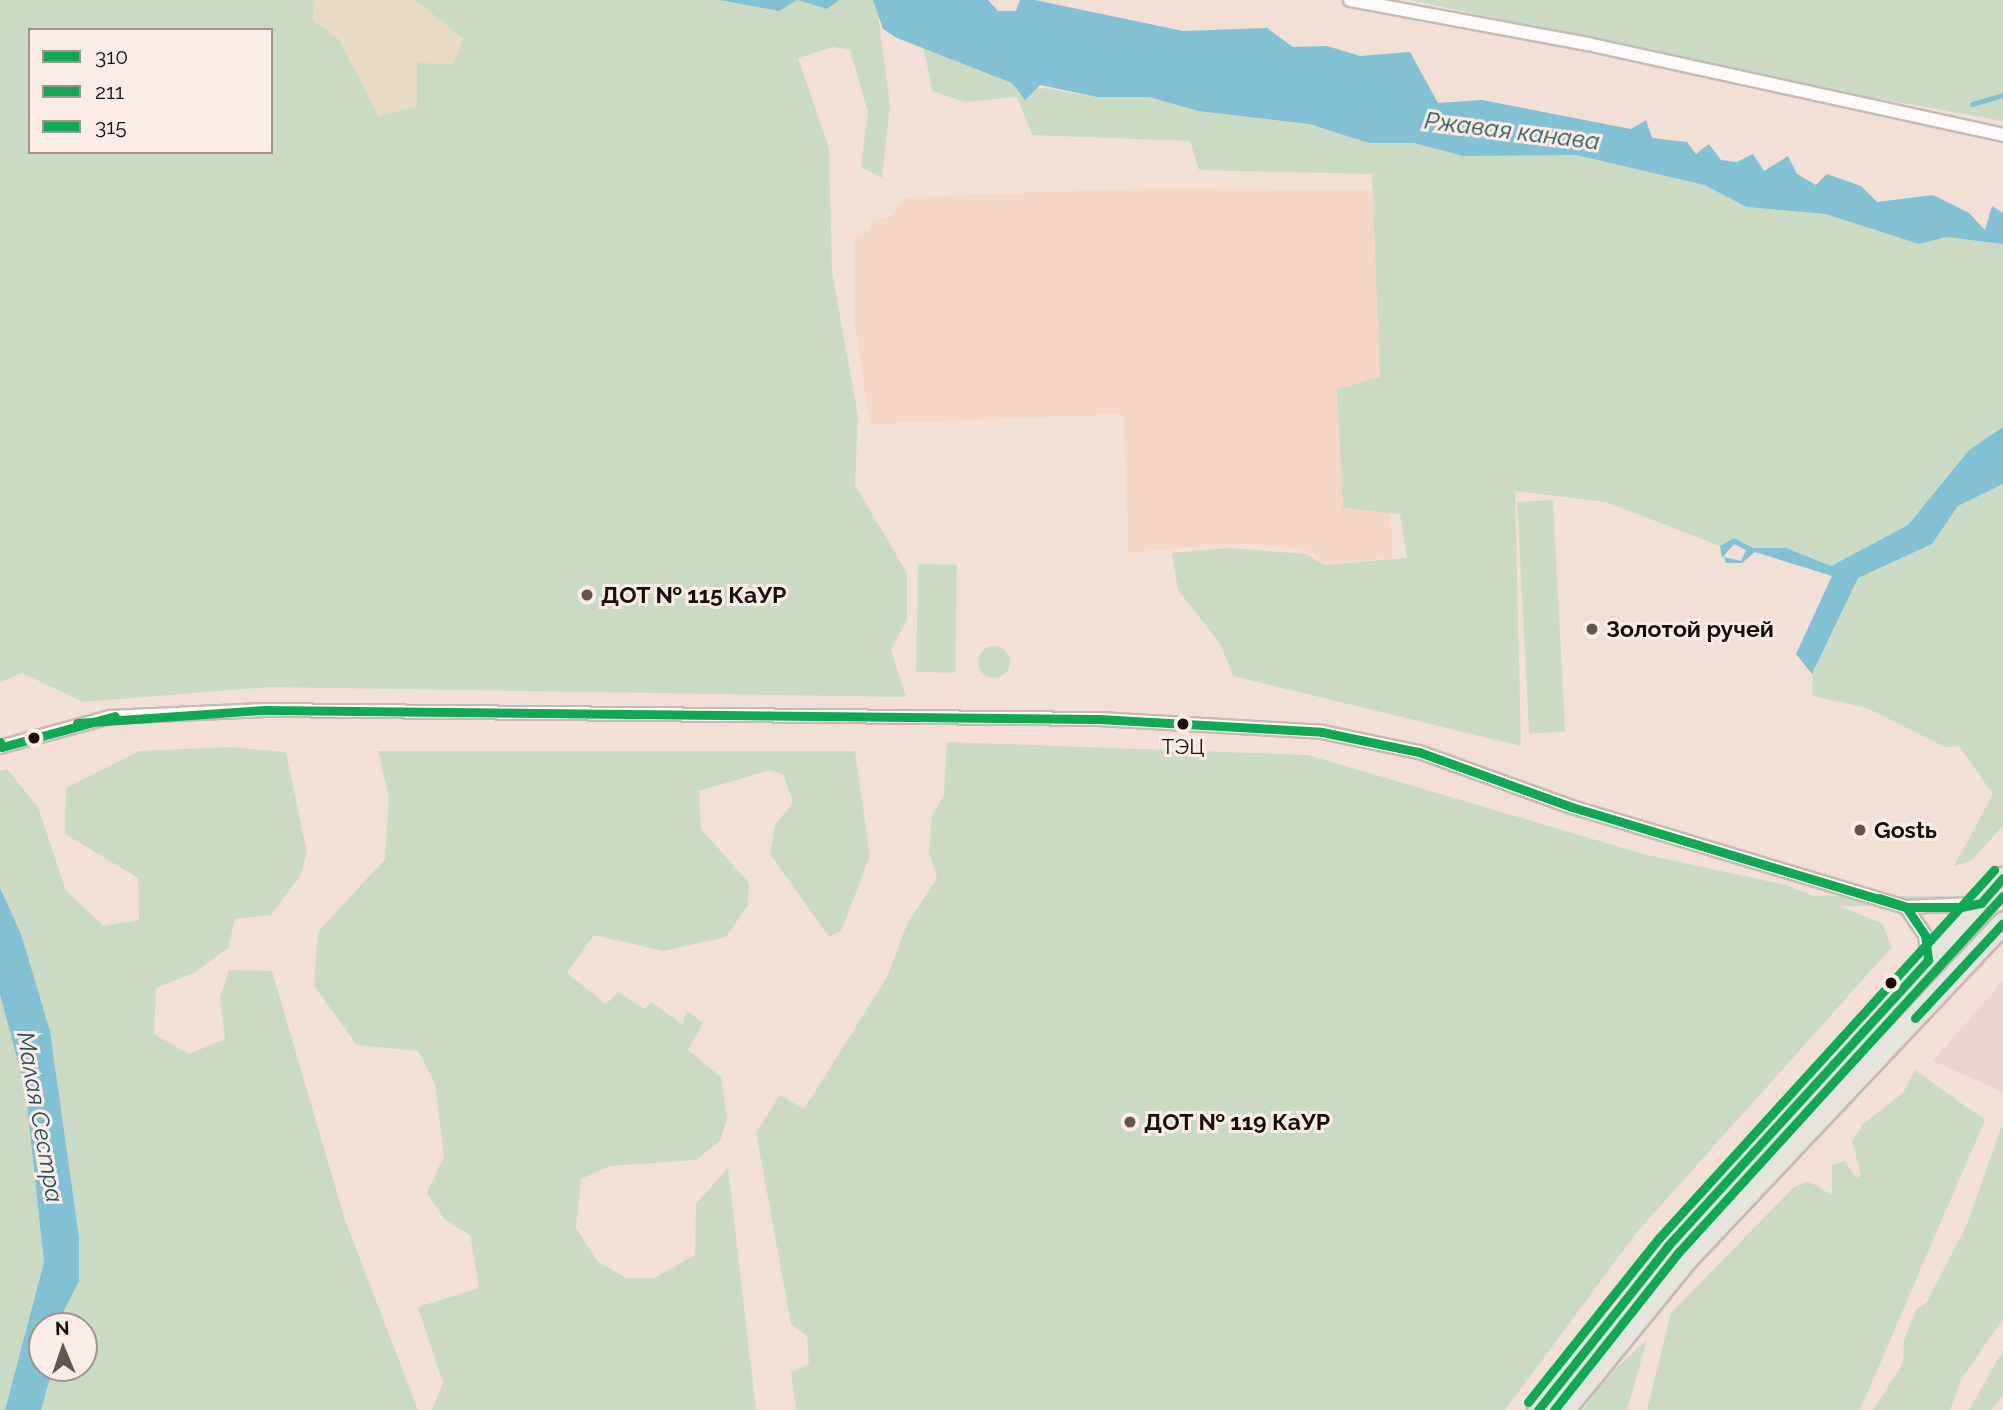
<!DOCTYPE html>
<html>
<head>
<meta charset="utf-8">
<style>
  body { margin:0 }
  #map { position:relative; width:2003px; height:1410px; overflow:hidden; background:#f1ded5; font-family:Raleway,sans-serif }
  div>[style] { position:absolute }
  .commercial>* { inset:0; background:#ead3d1 }
  .built>* { inset:0; background:#f5d6c5 }
  .green>* { inset:0; background:#cbdbc3; transform-origin:0 0 }
  .round { border-radius:50% }
  .sand>* { inset:0; background:#e9dbc3 }
  .water>* { inset:0; background:#82c0d4 }
  .stream>* { height:4.5px; margin:-2.25px; padding:0 2.25px; transform-origin:2.25px; border-radius:2.25px; background:#82c0d4 }
  .roads { filter:drop-shadow(2px 0 #c8bab2) drop-shadow(-2px 0 #c8bab2) drop-shadow(0 2px #c8bab2) drop-shadow(0 -2px #c8bab2) }
  .minor>* { height:12px; margin:-6px; padding:0 6px; transform-origin:6px; border-radius:6px; background:#fdfaf9 }
  .trunk>* { height:21px; margin:-10.5px; padding:0 10.5px; transform-origin:10.5px; border-radius:10.5px; background:#e4e4dc }
  .bus-1>* { height:9px; margin:-4.5px; padding:0 4.5px; transform-origin:4.5px; border-radius:4.5px; background:#10a855 }
  .bus-2>* { height:9px; margin:-4.5px; padding:0 4.5px; transform-origin:4.5px; border-radius:4.5px; background:#10a855 }
  .bus-3>* { height:9px; margin:-4.5px; padding:0 4.5px; transform-origin:4.5px; border-radius:4.5px; background:#10a855 }
  .dots>* { width:19px; height:19px; translate:-50% -50%; box-sizing:border-box; border:4px solid #fbede5; border-radius:50% }
  span { translate:-50% -50%; white-space:nowrap; text-align:center; line-height:1.15; -webkit-text-stroke:6px #fbede5; paint-order:stroke }
  .bus-label { font-size:21px; color:#180d07 }
  .poi-label { font-size:23px; color:#180d07; font-weight:700 }
  .left { translate:0 -50%; text-align:left }
  .water-label { font-size:24px; color:#254f5d; font-style:italic }
  .legend { position:absolute; left:28px; top:28px; width:245px; height:126px; box-sizing:border-box; background:#fbede5; border:2px solid #a0938c; margin:0; padding:9px 12px; list-style:none; font-size:21px; color:#180d07 }
  .legend li { display:flex; align-items:center; gap:14px; height:35px }
  .legend b { width:35px; border:2px solid #a0938c }
  .north { position:absolute; left:28px; top:1312px; width:70px; height:70px; box-sizing:border-box; background:#fbede5; border:2px solid #a0938c; border-radius:50%; rotate:358deg; font-size:19px; font-weight:700; line-height:28px; text-align:center; color:#180d07 }
  .north::after { content:''; display:block; margin:auto; width:24px; height:32px; background:#64564f; clip-path:polygon(50% 0,100% 100%,50% 72%,0 100%) }
</style>
</head>
<body>
<div id="map">
  <div class="commercial">
    <i style="clip-path:polygon(2003px 981px,2003px 1092px,1933px 1061px)"></i>
  </div>
  <div class="built">
    <i style="clip-path:polygon(1159px 188px,1372px 190px,1393px 558px,1326px 563px,1304px 549px,1230px 543px,1129px 553px,1123px 414px,870px 424px,855px 325px,855px 235px,869px 230px,872px 220px,892px 217px,903px 198px,913px 197px)"></i>
  </div>
  <div class="green">
    <i style="clip-path:polygon(evenodd,0 0,315px 0,313px 20px,340px 40px,379px 116px,417px 63px,463px 39px,415px 0,876px 0,890px 104px,882px 178px,861px 167px,868px 112px,850px 50px,833px 47px,798px 58px,829px 148px,832px 272px,858px 416px,855px 485px,907px 573px,907px 620px,891px 650px,906px 697px,269px 687px,83px 702px,22px 673px,0 682px,0 0,30px 30px,271px 30px,271px 152px,30px 152px,30px 30px)"></i>
    <i style="clip-path:polygon(1410px 0,2003px 0,2003px 121px,1870px 97px)"></i>
    <i style="clip-path:polygon(923px 44px,1012px 83px,1097px 97px,1149px 97px,1198px 111px,1309px 124px,1369px 143px,1414px 143px,1463px 156px,1576px 155px,1704px 185px,1747px 207px,1825px 214px,1919px 244px,1946px 237px,2003px 244px,2003px 427px,1969px 450px,1908px 525px,1831px 566px,1786px 548px,1753px 548px,1734px 538px,1720px 546px,1606px 502px,1515px 491px,1521px 746px,1233px 676px,1221px 645px,1178px 590px,1172px 553px,1229px 548px,1306px 554px,1325px 565px,1407px 558px,1400px 514px,1343px 508px,1337px 389px,1380px 377px,1372px 174px,1199px 170px,1190px 141px,1032px 135px,1017px 97px,965px 102px,932px 91px)"></i>
    <i style="clip-path:polygon(2003px 484px,2003px 826px,1971px 861px,1954px 866px,1993px 794px,1959px 746px,1945px 747px,1867px 708px,1813px 696px,1812px 674px,1858px 578px,1932px 544px,1958px 506px)"></i>
    <i style="left:1553px;top:500px;width:232px;height:36px;rotate:87deg"></i>
    <i style="left:918px;top:564px;width:39px;height:108px;rotate:1deg"></i>
    <i class="round" style="left:978px;top:646px;width:32px;height:32px"></i>
    <i style="clip-path:polygon(947px 742px,1308px 755px,1647px 855px,1786px 885px,1882px 923px,1892px 947px,1637px 1232px,1505px 1410px,796px 1410px,791px 1372px,809px 1364px,807px 1336px,791px 1324px,756px 1132px,780px 1095px,804px 1109px,887px 977px,907px 924px,937px 878px,929px 852px,932px 816px,944px 794px)"></i>
    <i style="clip-path:polygon(229px 747px,286px 752px,307px 853px,300px 876px,271px 915px,235px 919px,228px 948px,194px 973px,156px 988px,154px 1034px,189px 1054px,225px 1039px,220px 997px,229px 970px,272px 971px,345px 1220px,418px 1410px,41px 1410px,53px 1368px,84px 1368px,84px 1326px,56px 1326px,79px 1281px,79px 1237px,50px 1031px,0 888px,0 771px,7px 769px,38px 807px,66px 891px,104px 926px,139px 920px,138px 878px,65px 834px,66px 788px,139px 751px)"></i>
    <i style="clip-path:polygon(378px 751px,855px 751px,870px 856px,841px 931px,829px 937px,770px 854px,775px 825px,793px 802px,783px 774px,770px 770px,699px 791px,701px 829px,749px 883px,748px 905px,726px 937px,663px 951px,594px 935px,567px 973px,606px 1004px,618px 992px,644px 1009px,651px 1002px,683px 1025px,686px 1010px,703px 1023px,688px 1050px,721px 1077px,727px 1119px,720px 1141px,696px 1160px,610px 1166px,581px 1179px,576px 1228px,598px 1262px,627px 1278px,654px 1278px,695px 1255px,696px 1204px,728px 1168px,756px 1410px,432px 1410px,443px 1383px,418px 1307px,479px 1288px,470px 1235px,444px 1219px,427px 1193px,444px 1156px,435px 1084px,418px 1051px,357px 1045px,314px 986px,318px 932px,385px 859px,389px 797px)"></i>
    <i style="left:2003px;top:896px;width:10px;height:386px;rotate:90deg"></i>
    <i style="clip-path:polygon(0 995px,25px 1087px,44px 1262px,5px 1410px,0 1410px)"></i>
    <i style="clip-path:polygon(1915px 1070px,1985px 1120px,1860px 1410px,1647px 1410px,1671px 1313px,1794px 1187px,1808px 1181px,1832px 1195px,1832px 1165px,1845px 1161px,1856px 1178px,1861px 1175px,1852px 1141px,1863px 1124px,1903px 1093px)"></i>
    <i style="clip-path:polygon(2003px 1122px,2003px 1319px,1962px 1378px,1950px 1410px,1873px 1410px,1903px 1363px,1904px 1340px,1916px 1310px,1927px 1302px,1967px 1224px)"></i>
    <i style="clip-path:polygon(1647px 1340px,1627px 1410px,1583px 1410px,1606px 1377px)"></i>
    <i style="clip-path:polygon(2003px 1350px,2003px 1395px,1992px 1410px,1969px 1410px)"></i>
  </div>
  <div class="sand">
    <i style="clip-path:polygon(315px 0,415px 0,463px 39px,454px 64px,417px 63px,417px 106px,379px 116px,340px 40px,313px 20px)"></i>
  </div>
  <div class="water">
    <i style="clip-path:polygon(720px 0,839px 0,827px 9px,797px 0,779px 11px)"></i>
    <i style="clip-path:polygon(873px 0,988px 0,998px 11px,1016px 11px,1020px 0,1035px 0,1183px 31px,1267px 28px,1293px 47px,1327px 46px,1360px 56px,1410px 52px,1438px 103px,1482px 100px,1631px 129px,1646px 120px,1652px 138px,1687px 142px,1696px 154px,1709px 144px,1721px 160px,1737px 162px,1753px 154px,1764px 171px,1788px 156px,1797px 174px,1816px 185px,1827px 174px,1861px 186px,1877px 202px,1933px 195px,1969px 213px,1985px 230px,1992px 206px,2003px 213px,2003px 244px,1946px 237px,1919px 244px,1825px 214px,1747px 207px,1704px 185px,1576px 155px,1463px 156px,1414px 143px,1369px 143px,1309px 124px,1198px 111px,1149px 97px,1097px 97px,1040px 85px,1025px 100px,1012px 83px,897px 38px,883px 29px)"></i>
    <i style="clip-path:polygon(2003px 427px,2003px 484px,1958px 506px,1932px 544px,1858px 578px,1812px 674px,1796px 654px,1832px 576px,1755px 552px,1742px 563px,1726px 563px,1724px 557px,1741px 561px,1746px 550px,1734px 544px,1722px 558px,1720px 546px,1734px 538px,1753px 548px,1786px 548px,1831px 566px,1908px 525px,1969px 450px)"></i>
    <i style="clip-path:polygon(0 888px,21px 934px,50px 1031px,79px 1237px,79px 1281px,56px 1326px,42px 1326px,42px 1368px,53px 1368px,41px 1410px,5px 1410px,44px 1262px,25px 1087px,0 995px)"></i>
  </div>
  <div class="stream">
    <i style="left:1972px;top:104px;width:32px;rotate:-16deg"></i>
  </div>
  <div class="roads">
    <div class="minor">
      <i style="left:1350px;top:0;width:241px;rotate:10.5deg"></i>
      <i style="left:1587px;top:44px;width:426px;rotate:12.3deg"></i>
      <i style="left:0;top:747px;width:114px;rotate:-15.3deg"></i>
      <i style="left:110px;top:717px;width:155px;rotate:-2.6deg"></i>
      <i style="left:265px;top:710px;width:834px;rotate:0.62deg"></i>
      <i style="left:1099px;top:719px;width:223px;rotate:3.3deg"></i>
      <i style="left:1322px;top:732px;width:99px;rotate:11.7deg"></i>
      <i style="left:1419px;top:752px;width:163px;rotate:19.8deg"></i>
      <i style="left:1572px;top:807px;width:349px;rotate:16.7deg"></i>
      <i style="left:1906px;top:907px;width:71px;rotate:-2.4deg"></i>
      <i style="left:1906px;top:907px;width:34px;rotate:56deg"></i>
      <i style="left:1925px;top:935px;width:25px;rotate:83deg"></i>
    </div>
    <div class="trunk">
      <i style="left:1538px;top:1410px;width:209px;rotate:-51.6deg"></i>
      <i style="left:1668px;top:1246px;width:498px;rotate:-47.7deg"></i>
      <i style="left:1563px;top:1410px;width:196px;rotate:-50.8deg"></i>
      <i style="left:1687px;top:1258px;width:461px;rotate:-46.7deg"></i>
    </div>
  </div>
  <div class="bus-1">
    <i style="left:77px;top:723px;width:188px;rotate:-4deg"></i>
    <i style="left:265px;top:710px;width:834px;rotate:0.62deg"></i>
    <i style="left:1099px;top:719px;width:223px;rotate:3.3deg"></i>
    <i style="left:1322px;top:732px;width:99px;rotate:11.7deg"></i>
    <i style="left:1419px;top:752px;width:163px;rotate:19.8deg"></i>
    <i style="left:1572px;top:807px;width:349px;rotate:16.7deg"></i>
    <i style="left:1906px;top:907px;width:34px;rotate:56deg"></i>
    <i style="left:1925px;top:935px;width:25px;rotate:83deg"></i>
    <i style="left:1928px;top:960px;width:387px;rotate:132.3deg"></i>
    <i style="left:1668px;top:1246px;width:209px;rotate:128.4deg"></i>
    <i style="left:0;top:742px;width:5px;rotate:68deg"></i>
    <i style="left:2px;top:747px;width:117px;rotate:-15.3deg"></i>
    <i style="left:1879px;top:898px;width:28px;rotate:18deg"></i>
    <i style="left:1906px;top:907px;width:55px"></i>
    <i style="left:1961px;top:907px;width:20px;rotate:-11deg"></i>
    <i style="left:1981px;top:903px;width:33px;rotate:-49deg"></i>
    <i style="left:1915px;top:1018px;width:129px;rotate:-47.2deg"></i>
  </div>
  <div class="bus-2">
    <i style="left:1554px;top:1410px;width:199px;rotate:-51.7deg"></i>
    <i style="left:1677px;top:1254px;width:484px;rotate:-47.7deg"></i>
  </div>
  <div class="bus-3">
    <i style="left:1528px;top:1402px;width:210px;rotate:-51.4deg"></i>
    <i style="left:1659px;top:1238px;width:498px;rotate:-47.7deg"></i>
  </div>
  <div class="dots">
    <i style="left:587px;top:595px;background:#64564f"></i>
    <i style="left:1592px;top:629px;background:#64564f"></i>
    <i style="left:1183px;top:724px;background:#180d07"></i>
    <i style="left:34px;top:738px;background:#180d07"></i>
    <i style="left:1860px;top:830px;background:#64564f"></i>
    <i style="left:1891px;top:983px;background:#180d07"></i>
    <i style="left:1130px;top:1122px;background:#64564f"></i>
  </div>
  <div class="bus-label">
    <span style="left:1183px;top:747px">ТЭЦ</span>
  </div>
  <div class="poi-label">
    <span class="left" style="left:601px;top:595px">ДОТ № 115 КаУР</span>
    <span class="left" style="left:1606px;top:629px">Золотой ручей</span>
    <span class="left" style="left:1874px;top:830px">Gostь</span>
    <span class="left" style="left:1144px;top:1122px">ДОТ № 119 КаУР</span>
  </div>
  <div class="water-label">
    <span style="left:1512px;top:131px;rotate:7deg">Ржавая канава</span>
    <span style="left:40px;top:1117px;rotate:80deg">Малая Сестра</span>
  </div>
  <ul class="legend">
  <li><b style="height:9px;background:#10a855"></b>310</li>
  <li><b style="height:9px;background:#10a855"></b>211</li>
  <li><b style="height:9px;background:#10a855"></b>315</li>
  </ul>
  <div class="north">N</div>
</div>
</body>
</html>
